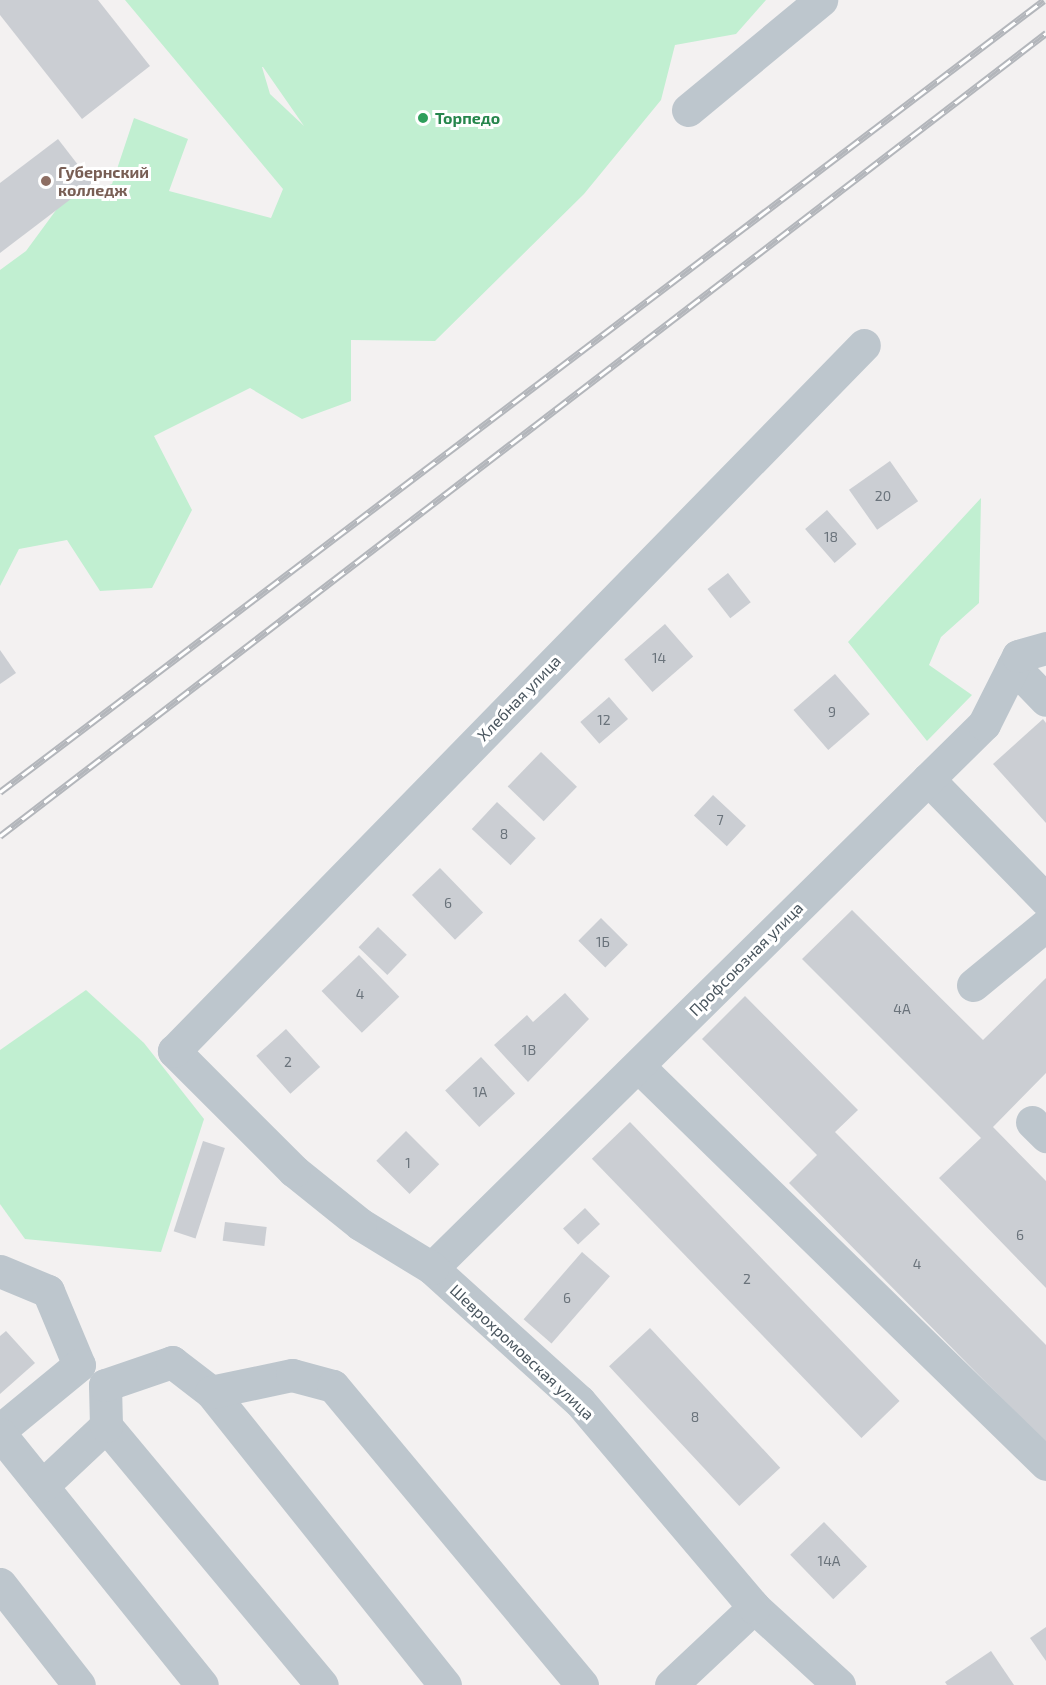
<!DOCTYPE html>
<html>
<head>
<meta charset="utf-8">
<style>
  body { margin:0 }
  #map { position:relative; width:1046px; height:1685px; overflow:hidden; background:#f3f1f1; font-family:"Exo 2",sans-serif }
  div>[style] { position:absolute }
  .green>* { inset:0; background:#c1efd1 }
  .building>* { inset:0; background:#cbced3; transform-origin:0 0 }
  .minor>* { height:33px; margin:-16.5px; padding:0 16.5px; transform-origin:16.5px; border-radius:16.5px; background:#bdc6cd }
  .rail>* { height:7px; margin-top:-3.5px; transform-origin:0; background:repeating-linear-gradient(90deg,#fff 0 14px,#b3b6bb 0 28px); box-sizing:border-box; border-block:2px solid #b3b6bb }
  .dots>* { width:16px; height:16px; translate:-50% -50%; box-sizing:border-box; border:3px solid #fff; border-radius:50% }
  span { translate:-50% -50%; white-space:nowrap; text-align:center; line-height:1.15; -webkit-text-stroke:6px #fff; paint-order:stroke }
  .number-label { font-size:14px; color:#6a737b }
  .number-label span { -webkit-text-stroke-width:0 }
  .leisure-label { font-size:16px; color:#27864d; font-weight:700 }
  .left { translate:0 -50%; text-align:left }
  .education-label { font-size:16px; color:#785e54; font-weight:700 }
  .street-label { font-size:16px; color:#49555e }
</style>
</head>
<body>
<div id="map">
  <div class="green">
    <i style="clip-path:polygon(evenodd,125px 0,766px 0,736px 34px,675px 45px,661px 100px,584px 194px,435px 341px,351px 340px,351px 401px,302px 419px,250px 388px,154px 436px,192px 510px,152px 588px,100px 591px,67px 540px,19px 549px,0 586px,0 270px,26px 251px,62px 202px,112px 184px,134px 118px,188px 139px,169px 191px,271px 218px,283px 189px,125px 0,262px 67px,263px 67px,304px 126px,270px 94px,262px 67px)"></i>
    <i style="clip-path:polygon(981px 498px,979px 603px,941px 637px,929px 665px,972px 695px,927px 741px,848px 642px)"></i>
    <i style="clip-path:polygon(86px 990px,144px 1043px,204px 1119px,161px 1252px,25px 1239px,0 1204px,0 1050px)"></i>
  </div>
  <div class="building">
    <i style="clip-path:polygon(0 0,98px 0,150px 66px,82px 119px,0 15px)"></i>
    <i style="clip-path:polygon(58px 139px,92px 183px,0 253px,0 183px)"></i>
    <i style="left:890px;top:461px;width:49px;height:50px;rotate:55deg"></i>
    <i style="left:827px;top:510px;width:45px;height:29px;rotate:49deg"></i>
    <i style="left:728px;top:573px;width:37px;height:26px;rotate:52deg"></i>
    <i style="left:665px;top:624px;width:43px;height:54px;rotate:49deg"></i>
    <i style="clip-path:polygon(0 650px,16px 673px,0 684px)"></i>
    <i style="left:835px;top:674px;width:53px;height:55px;rotate:49deg"></i>
    <i style="left:609px;top:697px;width:29px;height:38px;rotate:49deg"></i>
    <i style="clip-path:polygon(1043px 719px,1046px 723px,1046px 823px,993px 764px)"></i>
    <i style="left:541px;top:752px;width:50px;height:48px;rotate:44deg"></i>
    <i style="left:713px;top:795px;width:45px;height:28px;rotate:43deg"></i>
    <i style="left:497px;top:802px;width:53px;height:37px;rotate:43deg"></i>
    <i style="left:440px;top:868px;width:62px;height:39px;rotate:46deg"></i>
    <i style="clip-path:polygon(852px 910px,983px 1040px,1046px 978px,1046px 1073px,993px 1127px,1046px 1181px,1046px 1288px,939px 1178px,981px 1138px,802px 959px)"></i>
    <i style="left:601px;top:918px;width:38px;height:32px;rotate:45deg"></i>
    <i style="left:378px;top:927px;width:40px;height:28px;rotate:44deg"></i>
    <i style="left:359px;top:955px;width:58px;height:52px;rotate:46deg"></i>
    <i style="clip-path:polygon(565px 993px,589px 1019px,528px 1082px,494px 1045px,527px 1015px,533px 1022px)"></i>
    <i style="clip-path:polygon(745px 996px,858px 1110px,835px 1132px,1046px 1345px,1046px 1443px,789px 1183px,817px 1155px,702px 1039px)"></i>
    <i style="left:286px;top:1029px;width:51px;height:40px;rotate:48deg"></i>
    <i style="left:481px;top:1057px;width:50px;height:49px;rotate:47deg"></i>
    <i style="left:630px;top:1122px;width:388px;height:53px;rotate:46deg"></i>
    <i style="left:406px;top:1131px;width:47px;height:42px;rotate:45deg"></i>
    <i style="left:203px;top:1141px;width:23px;height:95px;rotate:18deg"></i>
    <i style="left:585px;top:1208px;width:22px;height:30px;rotate:47deg"></i>
    <i style="left:225px;top:1222px;width:42px;height:19px;rotate:7deg"></i>
    <i style="left:582px;top:1252px;width:37px;height:89px;rotate:41deg"></i>
    <i style="left:650px;top:1328px;width:191px;height:56px;rotate:47deg"></i>
    <i style="clip-path:polygon(6px 1331px,35px 1363px,0 1394px,0 1336px)"></i>
    <i style="left:824px;top:1522px;width:62px;height:47px;rotate:46deg"></i>
    <i style="clip-path:polygon(1046px 1627px,1046px 1661px,1030px 1638px)"></i>
    <i style="clip-path:polygon(991px 1651px,1014px 1685px,947px 1685px,945px 1682px)"></i>
  </div>
  <div class="minor">
    <i style="left:688px;top:110px;width:173px;rotate:-39.6deg"></i>
    <i style="left:1013px;top:666px;width:47px;rotate:45.9deg"></i>
    <i style="left:928px;top:779px;width:169px;rotate:45.7deg"></i>
    <i style="left:973px;top:985px;width:94px;rotate:-39.4deg"></i>
    <i style="left:638px;top:1066px;width:570px;rotate:44.29deg"></i>
    <i style="left:1032px;top:1122px;width:20px;rotate:45deg"></i>
    <i style="left:432px;top:1268px;width:775px;rotate:-44.58deg"></i>
    <i style="left:984px;top:724px;width:76px;rotate:-63.4deg"></i>
    <i style="left:1018px;top:656px;width:29px;rotate:-16deg"></i>
    <i style="left:0;top:1271px;width:52px;rotate:22.6deg"></i>
    <i style="left:48px;top:1291px;width:80px;rotate:67.3deg"></i>
    <i style="left:79px;top:1365px;width:102px;rotate:140.6deg"></i>
    <i style="left:211px;top:1392px;width:375px;rotate:51.4deg"></i>
    <i style="left:106px;top:1426px;width:337px;rotate:50.2deg"></i>
    <i style="left:0;top:1434px;width:322px;rotate:51.2deg"></i>
    <i style="left:42px;top:1486px;width:88px;rotate:-43.2deg"></i>
    <i style="left:106px;top:1426px;width:41px;rotate:-91.4deg"></i>
    <i style="left:105px;top:1385px;width:71px;rotate:-18.9deg"></i>
    <i style="left:172px;top:1362px;width:49px;rotate:37.6deg"></i>
    <i style="left:211px;top:1392px;width:83px;rotate:-11.9deg"></i>
    <i style="left:292px;top:1375px;width:42px;rotate:15deg"></i>
    <i style="left:333px;top:1386px;width:389px;rotate:50.2deg"></i>
    <i style="left:0;top:1584px;width:128px;rotate:52deg"></i>
    <i style="left:671px;top:1685px;width:114px;rotate:-43.2deg"></i>
    <i style="left:839px;top:1685px;width:115px;rotate:-137.5deg"></i>
    <i style="left:754px;top:1607px;width:270px;rotate:-130.3deg"></i>
    <i style="left:579px;top:1401px;width:198px;rotate:-137.9deg"></i>
    <i style="left:432px;top:1268px;width:84px;rotate:-148.6deg"></i>
    <i style="left:360px;top:1224px;width:85px;rotate:-141.2deg"></i>
    <i style="left:294px;top:1171px;width:170px;rotate:-135deg"></i>
    <i style="left:174px;top:1051px;width:987px;rotate:-45.66deg"></i>
  </div>
  <div class="rail">
    <i style="left:0;top:792px;width:1310px;rotate:-37.18deg"></i>
    <i style="left:0;top:836px;width:1319px;rotate:-37.51deg"></i>
  </div>
  <div class="dots">
    <i style="left:423px;top:118px;background:#2e9e5b"></i>
    <i style="left:46px;top:181px;background:#8d6e63"></i>
  </div>
  <div class="number-label">
    <span style="left:883px;top:496px">20</span>
    <span style="left:831px;top:537px">18</span>
    <span style="left:659px;top:658px">14</span>
    <span style="left:832px;top:712px">9</span>
    <span style="left:604px;top:720px">12</span>
    <span style="left:720px;top:820px">7</span>
    <span style="left:504px;top:834px">8</span>
    <span style="left:448px;top:903px">6</span>
    <span style="left:603px;top:942px">1Б</span>
    <span style="left:360px;top:994px">4</span>
    <span style="left:902px;top:1009px">4А</span>
    <span style="left:529px;top:1050px">1В</span>
    <span style="left:288px;top:1062px">2</span>
    <span style="left:480px;top:1092px">1А</span>
    <span style="left:408px;top:1163px">1</span>
    <span style="left:1020px;top:1235px">6</span>
    <span style="left:917px;top:1264px">4</span>
    <span style="left:747px;top:1279px">2</span>
    <span style="left:567px;top:1298px">6</span>
    <span style="left:695px;top:1417px">8</span>
    <span style="left:829px;top:1561px">14А</span>
  </div>
  <div class="leisure-label">
    <span class="left" style="left:435px;top:118px">Торпедо</span>
  </div>
  <div class="education-label">
    <span class="left" style="left:58px;top:181px">Губернский<br>колледж</span>
  </div>
  <div class="street-label">
    <span style="left:519px;top:698px;rotate:-46deg">Хлебная улица</span>
    <span style="left:746px;top:959px;rotate:-45deg">Профсоюзная улица</span>
    <span style="left:522px;top:1352px;rotate:43deg">Шеврохромовская улица</span>
  </div>
</div>
</body>
</html>
